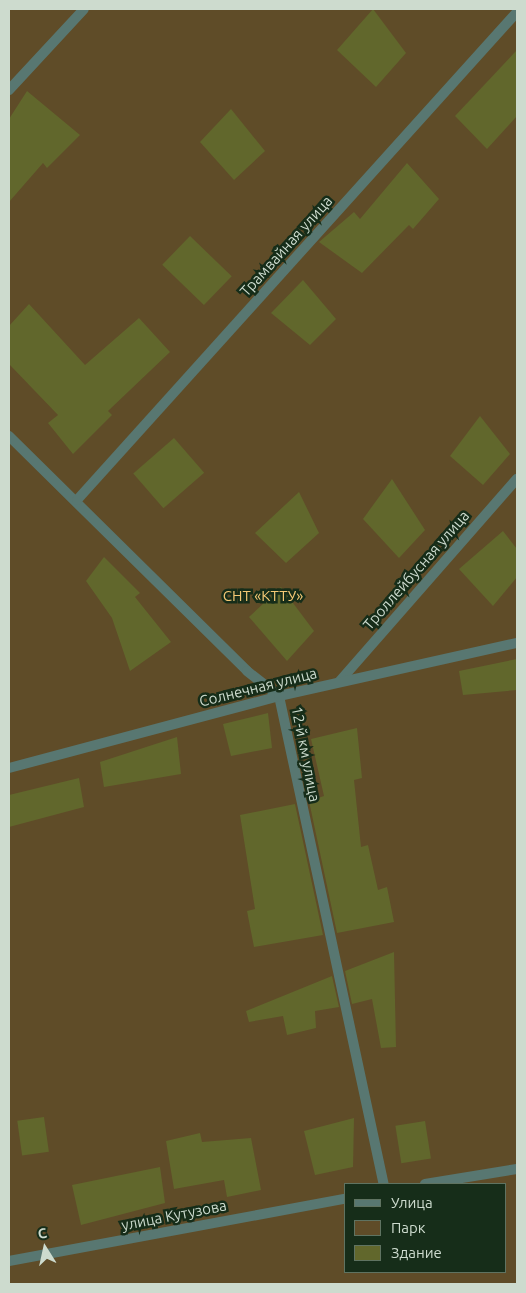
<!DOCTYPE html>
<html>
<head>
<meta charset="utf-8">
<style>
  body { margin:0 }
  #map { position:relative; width:526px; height:1293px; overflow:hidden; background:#203723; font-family:Ubuntu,sans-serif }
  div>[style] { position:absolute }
  .green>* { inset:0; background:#5f4c28 }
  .building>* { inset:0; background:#61672c; transform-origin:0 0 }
  .minor>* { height:10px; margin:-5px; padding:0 5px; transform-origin:5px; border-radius:5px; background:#587771 }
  span { translate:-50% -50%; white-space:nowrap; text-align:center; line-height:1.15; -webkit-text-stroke:5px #162d19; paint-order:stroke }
  .street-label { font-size:15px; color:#cddbce }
  .park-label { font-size:15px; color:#f4c875 }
  .frame { position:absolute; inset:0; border:10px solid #cddbce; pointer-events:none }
  .legend { position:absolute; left:344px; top:1183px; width:162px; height:90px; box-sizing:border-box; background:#162d19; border:1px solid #5f7361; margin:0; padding:6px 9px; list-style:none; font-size:15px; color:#cddbce }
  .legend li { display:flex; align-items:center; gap:10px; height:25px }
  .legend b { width:25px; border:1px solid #5f7361 }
  .north { position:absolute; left:20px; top:1223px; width:50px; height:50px; -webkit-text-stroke:4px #162d19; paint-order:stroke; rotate:350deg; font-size:14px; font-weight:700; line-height:20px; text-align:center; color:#cddbce }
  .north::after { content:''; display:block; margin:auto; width:18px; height:22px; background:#cddbce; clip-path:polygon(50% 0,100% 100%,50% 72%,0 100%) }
</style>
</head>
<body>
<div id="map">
  <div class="green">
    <i style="clip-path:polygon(evenodd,9px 9px,517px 9px,517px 1284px,9px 1284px,9px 9px,345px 1184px,505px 1184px,505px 1272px,345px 1272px,345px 1184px)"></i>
  </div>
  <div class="building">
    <i style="clip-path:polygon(373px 9px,406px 53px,376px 87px,337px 50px)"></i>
    <i style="clip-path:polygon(517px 50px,517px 116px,487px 149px,455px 116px)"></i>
    <i style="clip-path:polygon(27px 91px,80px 135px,47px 168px,43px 163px,9px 202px,9px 119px)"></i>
    <i style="clip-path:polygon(231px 109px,265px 151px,234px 180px,200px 142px)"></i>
    <i style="clip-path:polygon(407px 163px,439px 199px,413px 229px,409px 225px,362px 273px,319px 242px,354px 212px,360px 219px)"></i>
    <i style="left:190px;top:236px;width:58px;height:40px;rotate:44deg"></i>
    <i style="clip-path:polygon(303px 280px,336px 319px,310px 345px,271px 313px)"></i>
    <i style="clip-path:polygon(29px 304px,85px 365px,139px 318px,170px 352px,108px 411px,112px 415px,73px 454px,48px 423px,58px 415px,9px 364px,9px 326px)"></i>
    <i style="clip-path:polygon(480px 416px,510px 454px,483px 485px,450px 456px)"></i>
    <i style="left:174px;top:438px;width:46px;height:54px;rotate:49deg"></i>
    <i style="clip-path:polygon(392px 479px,425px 530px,399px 558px,363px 519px)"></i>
    <i style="clip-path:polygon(299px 492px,319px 533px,286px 563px,255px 533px)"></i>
    <i style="clip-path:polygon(503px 531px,517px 549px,517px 577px,493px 606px,459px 569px)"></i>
    <i style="clip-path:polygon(104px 557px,140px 593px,135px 597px,171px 642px,130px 671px,112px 618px,86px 581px)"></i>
    <i style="clip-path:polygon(281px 587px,314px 631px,287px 661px,249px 617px)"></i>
    <i style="clip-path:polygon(517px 659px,517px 690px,463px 695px,459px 671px)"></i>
    <i style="clip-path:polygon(268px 713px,272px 748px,231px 756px,223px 724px)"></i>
    <i style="clip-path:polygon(357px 728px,362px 778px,354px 780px,361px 847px,368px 845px,378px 890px,387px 887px,394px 922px,337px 933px,309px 801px,324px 796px,311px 739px)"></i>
    <i style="clip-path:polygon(177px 737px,181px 774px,104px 787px,100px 762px)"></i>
    <i style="clip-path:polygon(79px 778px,84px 807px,9px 827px,9px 795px)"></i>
    <i style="clip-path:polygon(295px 804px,323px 935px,254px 947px,247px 911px,255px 909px,240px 815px)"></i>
    <i style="clip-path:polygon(394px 952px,396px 1047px,381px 1048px,372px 999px,352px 1004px,345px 971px)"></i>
    <i style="clip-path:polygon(332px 976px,339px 1007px,315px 1011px,316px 1028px,287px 1035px,283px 1016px,249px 1022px,246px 1011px)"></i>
    <i style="left:44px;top:1117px;width:35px;height:27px;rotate:82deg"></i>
    <i style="clip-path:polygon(354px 1118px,353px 1167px,315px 1175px,304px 1131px)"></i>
    <i style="left:425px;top:1121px;width:38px;height:30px;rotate:81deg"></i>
    <i style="clip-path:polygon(200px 1133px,202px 1142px,251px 1138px,261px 1190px,227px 1197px,224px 1180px,174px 1189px,166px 1141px)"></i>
    <i style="clip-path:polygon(160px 1167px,165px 1203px,81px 1225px,72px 1185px)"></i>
  </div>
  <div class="minor">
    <i style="left:9px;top:90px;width:110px;rotate:-47.2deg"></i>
    <i style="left:9px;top:436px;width:334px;rotate:44.6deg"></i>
    <i style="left:247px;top:671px;width:41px;rotate:38deg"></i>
    <i style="left:279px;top:696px;width:499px;rotate:77.9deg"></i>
    <i style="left:77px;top:500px;width:657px;rotate:-47.96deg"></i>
    <i style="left:339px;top:682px;width:270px;rotate:-48.8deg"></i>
    <i style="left:9px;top:768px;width:279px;rotate:-14.9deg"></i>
    <i style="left:279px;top:696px;width:244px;rotate:-12.6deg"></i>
    <i style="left:425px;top:1184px;width:93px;rotate:-9.3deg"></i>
    <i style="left:9px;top:1261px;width:342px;rotate:-10.5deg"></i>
  </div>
  <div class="street-label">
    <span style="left:286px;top:246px;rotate:-48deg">Трамвайная улица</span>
    <span style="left:416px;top:570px;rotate:-49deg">Троллейбусная улица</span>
    <span style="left:258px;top:687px;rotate:-14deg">Солнечная улица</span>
    <span style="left:306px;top:754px;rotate:79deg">12-й км улица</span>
    <span style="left:174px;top:1215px;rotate:-11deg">улица Кутузова</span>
  </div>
  <div class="park-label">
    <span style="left:263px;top:596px">СНТ «КТТУ»</span>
  </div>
  <div class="frame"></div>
  <ul class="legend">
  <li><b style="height:6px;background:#587771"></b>Улица</li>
  <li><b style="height:14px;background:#5f4c28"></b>Парк</li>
  <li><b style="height:14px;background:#61672c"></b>Здание</li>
  </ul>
  <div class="north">С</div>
</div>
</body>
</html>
